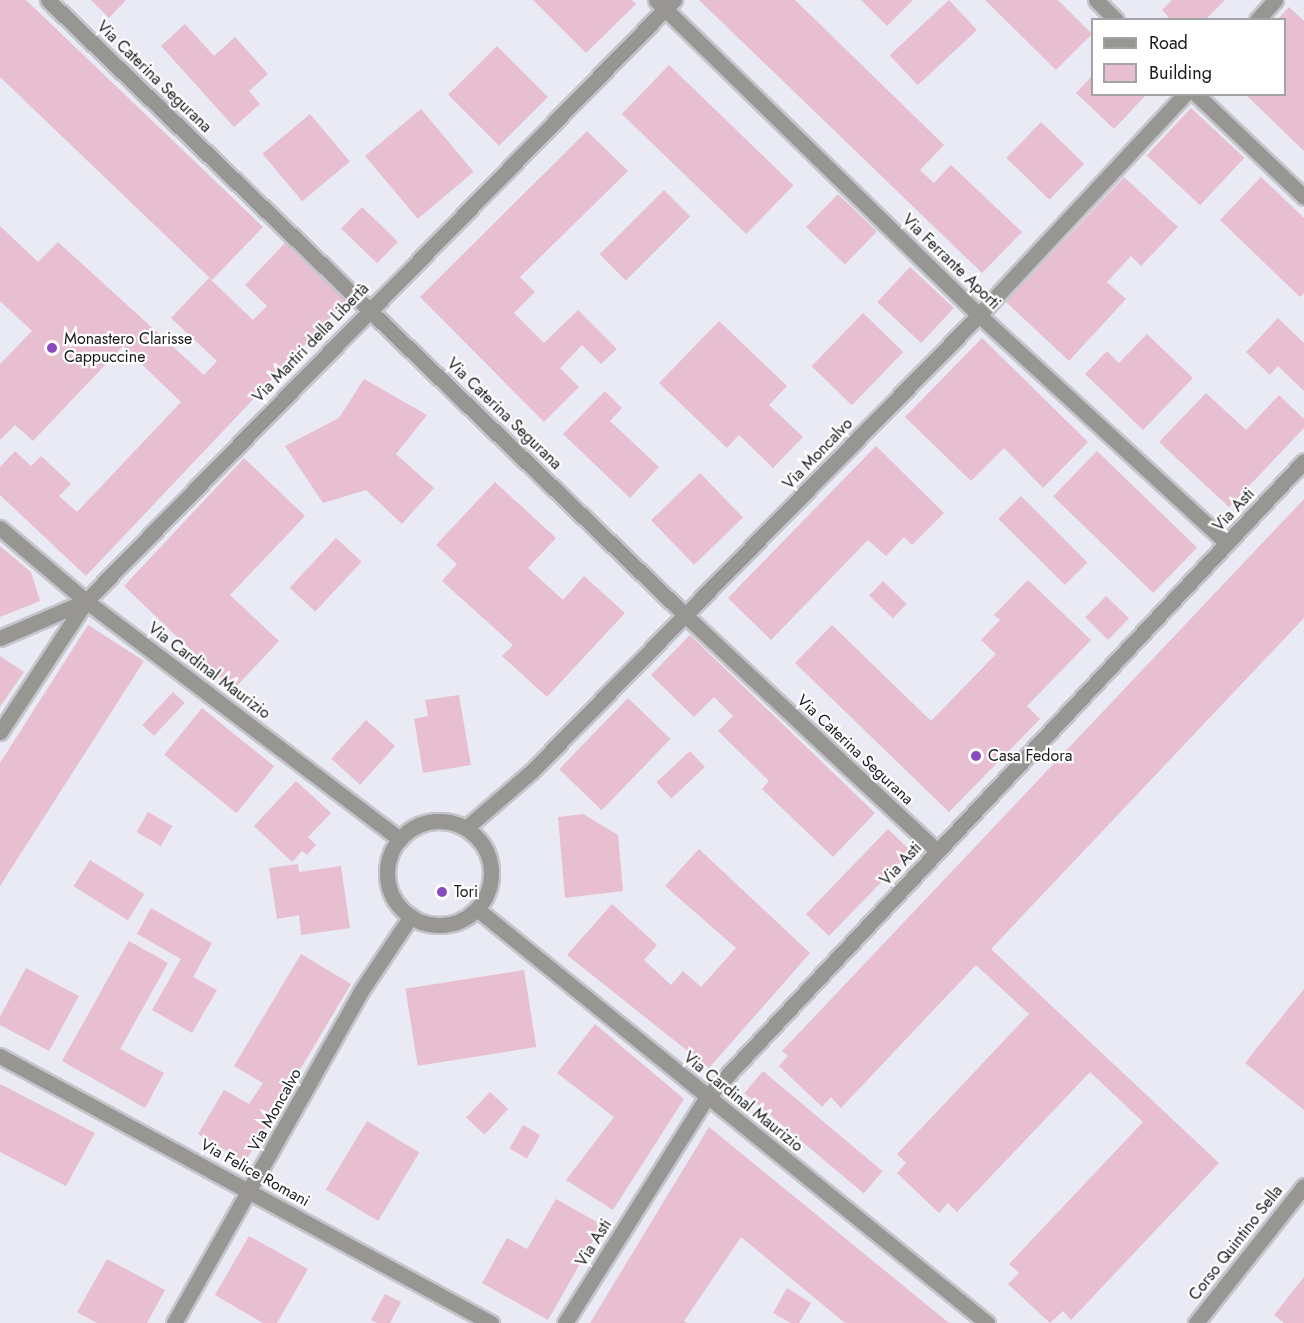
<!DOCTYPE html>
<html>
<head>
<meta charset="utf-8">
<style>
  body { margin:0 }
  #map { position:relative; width:1304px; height:1323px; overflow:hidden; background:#e9eaf3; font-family:Jost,sans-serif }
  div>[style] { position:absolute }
  .building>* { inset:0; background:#e7bfd1; transform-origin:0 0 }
  .roads { filter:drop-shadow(2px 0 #c4c5cc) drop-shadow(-2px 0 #c4c5cc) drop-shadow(0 2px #c4c5cc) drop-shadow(0 -2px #c4c5cc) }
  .minor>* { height:15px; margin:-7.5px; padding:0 7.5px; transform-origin:7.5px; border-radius:7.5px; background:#989693 }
  .minor>.ring { margin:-7.5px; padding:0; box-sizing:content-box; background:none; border:15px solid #989693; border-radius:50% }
  .dots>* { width:16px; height:16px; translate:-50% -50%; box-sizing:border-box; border:3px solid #fff; border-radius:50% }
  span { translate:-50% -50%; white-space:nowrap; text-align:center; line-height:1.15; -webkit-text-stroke:4.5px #fff; paint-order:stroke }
  .street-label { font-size:16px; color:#191a1d }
  .poi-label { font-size:16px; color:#191a1d }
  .left { translate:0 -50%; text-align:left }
  .legend { position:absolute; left:1091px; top:18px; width:195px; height:78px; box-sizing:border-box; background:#fff; border:2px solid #a3a3a5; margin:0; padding:8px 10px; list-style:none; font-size:18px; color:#191a1d }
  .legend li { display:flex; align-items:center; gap:12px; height:30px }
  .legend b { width:30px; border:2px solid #a3a3a5 }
</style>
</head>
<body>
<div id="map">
  <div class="building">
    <i style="clip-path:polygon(0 0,26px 0,263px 227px,212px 280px,0 77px)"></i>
    <i style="clip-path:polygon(91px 0,126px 0,109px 18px)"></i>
    <i style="clip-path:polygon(533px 0,632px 0,636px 4px,586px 53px)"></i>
    <i style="clip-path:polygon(699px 0,795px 0,944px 145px,920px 170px,934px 183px,951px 165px,1022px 232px,982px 273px)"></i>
    <i style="clip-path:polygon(861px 0,913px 0,887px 26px)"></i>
    <i style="left:949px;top:0;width:41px;height:81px;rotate:47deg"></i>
    <i style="clip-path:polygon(985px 0,1058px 0,1092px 34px,1056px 70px)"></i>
    <i style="clip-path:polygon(1172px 0,1225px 0,1205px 20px,1171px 20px,1162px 10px)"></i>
    <i style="clip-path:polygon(1289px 7px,1304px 21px,1304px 151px,1245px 94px,1284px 94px,1284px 20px,1277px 20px)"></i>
    <i style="clip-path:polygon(185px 24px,214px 56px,235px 37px,268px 74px,249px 91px,260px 104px,234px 127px,161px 46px)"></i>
    <i style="left:497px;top:46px;width:72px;height:69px;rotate:45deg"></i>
    <i style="left:669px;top:65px;width:173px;height:68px;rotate:44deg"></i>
    <i style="clip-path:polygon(1092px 76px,1092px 94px,1147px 94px,1114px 129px,1076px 93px)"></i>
    <i style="left:1191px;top:108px;width:73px;height:65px;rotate:43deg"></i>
    <i style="left:421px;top:109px;width:82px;height:73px;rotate:50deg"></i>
    <i style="left:310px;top:114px;width:62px;height:62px;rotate:50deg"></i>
    <i style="left:1041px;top:122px;width:60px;height:50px;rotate:44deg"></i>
    <i style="clip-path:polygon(587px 131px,628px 171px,520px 277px,535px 292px,514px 313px,544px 343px,578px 310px,617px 349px,601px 364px,582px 345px,560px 368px,579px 387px,544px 422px,420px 297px)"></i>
    <i style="clip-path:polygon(1124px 177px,1178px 227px,1141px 266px,1131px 256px,1107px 282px,1126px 299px,1069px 361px,1006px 302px)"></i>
    <i style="clip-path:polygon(1261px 177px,1304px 218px,1304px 293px,1300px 297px,1220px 220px)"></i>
    <i style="left:664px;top:190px;width:37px;height:91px;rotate:45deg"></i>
    <i style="left:838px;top:194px;width:54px;height:46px;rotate:44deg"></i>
    <i style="left:362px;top:207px;width:50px;height:30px;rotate:44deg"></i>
    <i style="clip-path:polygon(0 226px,38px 262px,58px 242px,204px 375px,217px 361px,171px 318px,209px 278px,253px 320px,267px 306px,245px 285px,285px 243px,346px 301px,86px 576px,0 495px,0 467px,15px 451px,31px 466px,41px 456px,71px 484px,59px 496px,77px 512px,181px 402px,123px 346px,33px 441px,15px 425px,0 440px,0 364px,32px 331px,0 301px)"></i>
    <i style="left:910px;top:267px;width:60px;height:48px;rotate:43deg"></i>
    <i style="left:863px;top:313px;width:56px;height:74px;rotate:44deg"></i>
    <i style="clip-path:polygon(1278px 318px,1304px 343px,1304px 391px,1278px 366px,1270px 375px,1246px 352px)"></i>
    <i style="clip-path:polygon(719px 321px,787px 386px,769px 405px,803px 437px,773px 468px,739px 435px,727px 448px,659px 383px)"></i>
    <i style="clip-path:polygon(1147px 334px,1193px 378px,1143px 430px,1085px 374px,1107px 351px,1119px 363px)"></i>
    <i style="clip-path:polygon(982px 338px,1088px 442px,1043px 488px,1004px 448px,971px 481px,905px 417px)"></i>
    <i style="clip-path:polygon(364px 379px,427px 415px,396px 454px,434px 488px,402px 524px,366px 490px,323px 503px,285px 446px,339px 418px)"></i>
    <i style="clip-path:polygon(605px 391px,622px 408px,610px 421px,659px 467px,630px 498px,563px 434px)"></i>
    <i style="clip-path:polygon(1206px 393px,1246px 430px,1279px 395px,1304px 419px,1304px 428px,1229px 507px,1159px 442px)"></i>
    <i style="clip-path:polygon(876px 446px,944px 513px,912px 545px,904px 537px,886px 556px,868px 540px,771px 640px,728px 598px)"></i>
    <i style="left:1097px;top:451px;width:139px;height:63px;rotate:44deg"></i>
    <i style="clip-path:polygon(244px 458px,305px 516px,230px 595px,279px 641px,233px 690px,124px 586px)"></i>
    <i style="left:700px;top:473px;width:62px;height:68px;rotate:46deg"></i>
    <i style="clip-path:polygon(495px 482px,556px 538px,528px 568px,563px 600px,584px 576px,625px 613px,547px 697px,502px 656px,513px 645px,442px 581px,457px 564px,436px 545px)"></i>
    <i style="left:1021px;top:496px;width:94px;height:32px;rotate:45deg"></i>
    <i style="clip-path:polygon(1304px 499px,1304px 618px,991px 949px,1219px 1163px,1071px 1320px,1063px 1311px,1050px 1323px,1008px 1284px,1019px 1273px,1009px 1264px,1143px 1122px,1090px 1072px,957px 1212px,948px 1203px,939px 1213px,897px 1173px,906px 1163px,897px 1154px,1029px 1014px,976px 965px,841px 1108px,831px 1097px,822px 1107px,779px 1066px,788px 1056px,782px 1051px)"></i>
    <i style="left:336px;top:538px;width:35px;height:68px;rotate:43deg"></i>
    <i style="clip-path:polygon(0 546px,31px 572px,40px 601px,0 617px)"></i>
    <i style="clip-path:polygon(1028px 580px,1091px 640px,1027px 706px,1040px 719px,949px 812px,795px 663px,832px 625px,931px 721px,996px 654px,981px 640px,1000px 620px,994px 615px)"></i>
    <i style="left:883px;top:581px;width:33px;height:20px;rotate:44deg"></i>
    <i style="left:1106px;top:596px;width:32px;height:30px;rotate:44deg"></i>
    <i style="clip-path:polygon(88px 625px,144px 661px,0 886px,0 763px)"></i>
    <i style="clip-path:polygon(690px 635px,875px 813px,833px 857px,762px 789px,769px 781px,718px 731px,733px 716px,714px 697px,694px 717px,651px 675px)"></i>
    <i style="clip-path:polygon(0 656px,24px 672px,0 707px)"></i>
    <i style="left:173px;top:692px;width:16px;height:45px;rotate:43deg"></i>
    <i style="clip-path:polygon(459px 695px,471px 765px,423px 773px,414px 719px,428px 716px,425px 700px)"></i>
    <i style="left:628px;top:698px;width:59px;height:99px;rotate:44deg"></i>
    <i style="left:202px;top:708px;width:93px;height:60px;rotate:39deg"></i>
    <i style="left:366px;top:720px;width:39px;height:52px;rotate:42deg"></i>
    <i style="left:690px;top:751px;width:22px;height:46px;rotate:47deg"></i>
    <i style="clip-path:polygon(296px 781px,331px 813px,308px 837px,316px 845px,307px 855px,302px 851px,292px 862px,254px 826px)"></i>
    <i style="left:148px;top:812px;width:28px;height:23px;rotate:30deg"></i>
    <i style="clip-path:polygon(583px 814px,618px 835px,623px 891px,565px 898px,558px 817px)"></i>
    <i style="left:888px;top:829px;width:32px;height:118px;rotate:44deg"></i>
    <i style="clip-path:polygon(699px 849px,810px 953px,709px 1068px,567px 955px,612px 904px,657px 945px,644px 960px,671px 985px,683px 971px,701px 987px,736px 948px,665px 886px)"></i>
    <i style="left:90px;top:860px;width:64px;height:31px;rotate:32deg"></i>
    <i style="clip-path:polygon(298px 864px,299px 872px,341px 866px,350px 928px,301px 935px,299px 915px,277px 919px,269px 868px)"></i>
    <i style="clip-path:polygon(151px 908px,212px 943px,193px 977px,217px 990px,192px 1033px,152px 1010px,181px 959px,137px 934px)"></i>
    <i style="clip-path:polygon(129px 941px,168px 963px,120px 1049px,164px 1073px,145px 1108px,62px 1061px)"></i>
    <i style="clip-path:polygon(301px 954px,351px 984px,245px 1162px,198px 1134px,224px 1090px,249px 1104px,263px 1083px,234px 1066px)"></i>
    <i style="clip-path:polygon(26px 968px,79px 996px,49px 1051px,0 1025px,0 1017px)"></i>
    <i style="left:524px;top:970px;width:78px;height:120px;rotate:81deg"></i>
    <i style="clip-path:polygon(1304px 989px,1304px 1110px,1245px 1063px)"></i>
    <i style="clip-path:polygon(595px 1024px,684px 1099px,613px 1210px,566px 1180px,614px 1117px,557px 1073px)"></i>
    <i style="left:763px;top:1071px;width:156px;height:29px;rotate:40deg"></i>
    <i style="clip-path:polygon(0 1084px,95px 1133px,66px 1186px,0 1152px)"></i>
    <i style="left:490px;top:1092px;width:25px;height:35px;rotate:43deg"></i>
    <i style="left:367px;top:1121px;width:61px;height:80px;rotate:31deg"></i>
    <i style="left:523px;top:1125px;width:20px;height:27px;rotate:30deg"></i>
    <i style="clip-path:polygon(709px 1127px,949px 1323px,845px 1323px,741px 1237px,684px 1321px,687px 1323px,590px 1323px)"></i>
    <i style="clip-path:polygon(556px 1199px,602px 1225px,548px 1320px,482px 1283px,507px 1238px,527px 1249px)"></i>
    <i style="clip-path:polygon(249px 1236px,308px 1269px,277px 1323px,263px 1323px,215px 1295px)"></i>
    <i style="clip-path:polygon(107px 1259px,165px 1290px,147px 1323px,97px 1323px,77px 1312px)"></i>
    <i style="clip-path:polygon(1304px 1277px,1304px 1323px,1284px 1323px,1274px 1315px)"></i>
    <i style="clip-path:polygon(787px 1288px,811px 1303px,799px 1323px,791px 1323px,773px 1313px)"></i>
    <i style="clip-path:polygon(385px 1294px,401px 1302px,390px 1323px,377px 1323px,371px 1320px)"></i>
  </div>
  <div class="roads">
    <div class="minor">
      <i style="left:48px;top:0;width:885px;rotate:43.99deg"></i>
      <i style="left:685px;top:615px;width:345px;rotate:43.1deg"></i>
      <i style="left:656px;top:0;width:451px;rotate:44.3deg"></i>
      <i style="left:979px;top:315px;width:337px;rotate:42.6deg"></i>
      <i style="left:1096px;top:0;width:28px;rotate:45deg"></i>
      <i style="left:1257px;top:20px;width:27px;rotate:-48deg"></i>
      <i style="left:1196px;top:94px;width:149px;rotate:43.6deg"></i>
      <i style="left:0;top:528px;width:113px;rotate:40.3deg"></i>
      <i style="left:86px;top:601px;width:394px;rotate:37.2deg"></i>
      <i style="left:0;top:638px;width:94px;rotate:-23.3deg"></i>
      <i style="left:0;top:732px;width:157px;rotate:-56.7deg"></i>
      <i style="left:86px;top:601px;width:841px;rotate:-45.63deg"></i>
      <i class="ring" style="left:387px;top:821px;width:89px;height:89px"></i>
      <i style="left:466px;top:828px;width:87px;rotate:-40.8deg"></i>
      <i style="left:532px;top:771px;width:639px;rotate:-45.57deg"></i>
      <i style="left:979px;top:315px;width:302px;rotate:-47deg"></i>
      <i style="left:477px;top:909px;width:657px;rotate:39.07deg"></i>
      <i style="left:0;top:1056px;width:559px;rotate:28.54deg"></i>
      <i style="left:174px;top:1323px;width:381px;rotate:-60.6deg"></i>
      <i style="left:361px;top:991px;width:90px;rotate:-56.3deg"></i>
      <i style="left:565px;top:1323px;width:267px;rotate:-57.9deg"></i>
      <i style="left:707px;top:1097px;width:872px;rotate:-46.81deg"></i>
      <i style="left:1196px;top:1323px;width:174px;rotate:-51.8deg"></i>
    </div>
  </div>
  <div class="dots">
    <i style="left:52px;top:348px;background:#884abf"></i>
    <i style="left:976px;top:756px;background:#884abf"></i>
    <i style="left:442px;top:892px;background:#884abf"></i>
  </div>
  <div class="street-label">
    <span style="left:154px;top:77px;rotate:44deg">Via Caterina Segurana</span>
    <span style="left:951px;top:262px;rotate:44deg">Via Ferrante Aporti</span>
    <span style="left:311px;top:343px;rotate:-46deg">Via Martiri della Libertà</span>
    <span style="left:504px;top:414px;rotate:44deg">Via Caterina Segurana</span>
    <span style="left:818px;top:454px;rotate:-46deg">Via Moncalvo</span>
    <span style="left:1234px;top:510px;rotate:-47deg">Via Asti</span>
    <span style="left:209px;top:671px;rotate:37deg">Via Cardinal Maurizio</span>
    <span style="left:855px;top:750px;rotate:43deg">Via Caterina Segurana</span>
    <span style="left:901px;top:864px;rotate:-47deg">Via Asti</span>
    <span style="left:743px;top:1102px;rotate:39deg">Via Cardinal Maurizio</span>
    <span style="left:275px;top:1110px;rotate:-61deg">Via Moncalvo</span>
    <span style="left:255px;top:1173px;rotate:29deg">Via Felice Romani</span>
    <span style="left:594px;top:1243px;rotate:-58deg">Via Asti</span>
    <span style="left:1236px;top:1243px;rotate:-52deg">Corso Quintino Sella</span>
  </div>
  <div class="poi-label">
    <span class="left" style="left:64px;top:348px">Monastero Clarisse<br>Cappuccine</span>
    <span class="left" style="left:988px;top:756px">Casa Fedora</span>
    <span class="left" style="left:454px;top:892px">Tori</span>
  </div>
  <ul class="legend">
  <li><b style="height:8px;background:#989693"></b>Road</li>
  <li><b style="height:16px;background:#e7bfd1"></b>Building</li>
  </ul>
</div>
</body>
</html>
